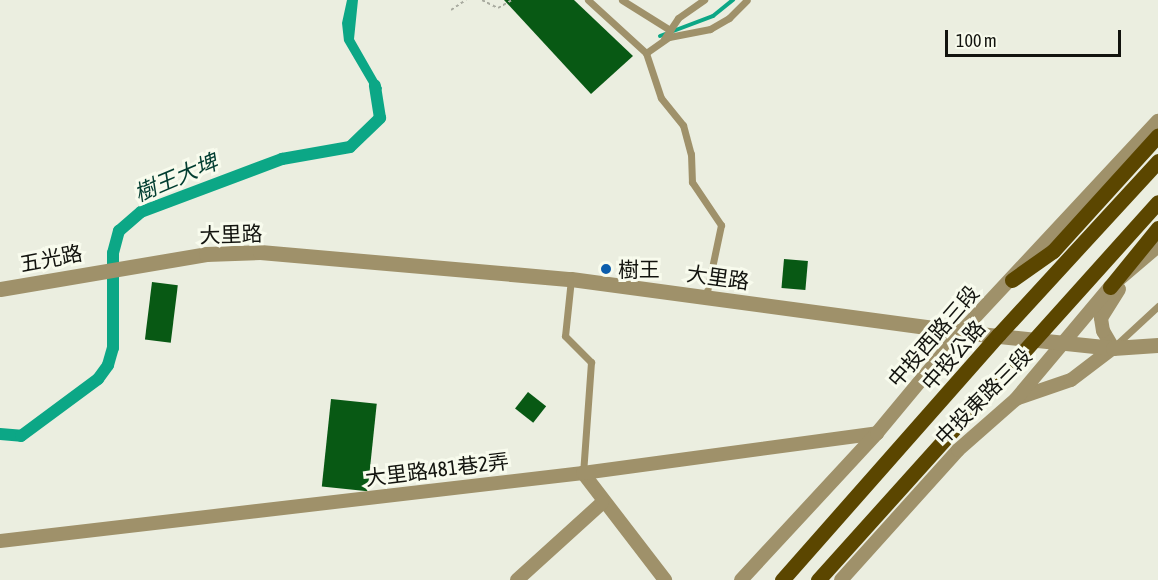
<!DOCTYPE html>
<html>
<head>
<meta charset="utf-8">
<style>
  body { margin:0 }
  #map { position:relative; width:1158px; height:580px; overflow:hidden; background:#ebeee0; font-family:"Asap Condensed","Noto Sans TC",sans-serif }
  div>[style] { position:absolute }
  .water>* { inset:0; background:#0ca786 }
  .stream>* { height:4px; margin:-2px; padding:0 2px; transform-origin:2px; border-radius:2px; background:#0ca786 }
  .canal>* { height:12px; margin:-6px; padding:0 6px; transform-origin:6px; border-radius:6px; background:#0ca786 }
  .building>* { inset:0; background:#085914; transform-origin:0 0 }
  .path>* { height:2px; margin-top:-1px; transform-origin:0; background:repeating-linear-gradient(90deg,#a9aba0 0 3px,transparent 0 6px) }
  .service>* { height:7px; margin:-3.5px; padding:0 3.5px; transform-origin:3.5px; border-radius:3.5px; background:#9f916a }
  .minor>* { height:14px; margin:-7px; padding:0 7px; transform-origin:7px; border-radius:7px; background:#9f916a }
  .tertiary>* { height:15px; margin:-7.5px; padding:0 7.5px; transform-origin:7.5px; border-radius:7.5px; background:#9f916a }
  .primary>* { height:15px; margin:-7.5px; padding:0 7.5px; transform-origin:7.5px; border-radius:7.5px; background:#5b4600 }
  .primary-bridge>* { height:15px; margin:-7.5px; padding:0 7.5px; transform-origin:7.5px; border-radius:7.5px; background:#5b4600 }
  .dots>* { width:16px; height:16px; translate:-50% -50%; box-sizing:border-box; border:3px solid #f8fbed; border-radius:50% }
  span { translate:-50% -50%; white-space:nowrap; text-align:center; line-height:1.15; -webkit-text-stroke:6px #f8fbed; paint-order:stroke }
  .street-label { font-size:21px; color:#12130e }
  .poi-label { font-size:21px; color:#12130e }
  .left { translate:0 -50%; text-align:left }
  .water-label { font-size:22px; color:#013d30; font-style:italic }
  .scale { position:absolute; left:945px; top:30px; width:176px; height:27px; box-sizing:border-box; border:3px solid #12130e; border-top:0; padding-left:8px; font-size:18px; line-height:21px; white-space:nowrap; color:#12130e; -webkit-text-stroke:4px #f8fbed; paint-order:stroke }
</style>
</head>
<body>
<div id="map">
  <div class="water">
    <i style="clip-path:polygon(347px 0,358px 0,354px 39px,382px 88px,378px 99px,344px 41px,342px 23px)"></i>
  </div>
  <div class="stream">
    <i style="left:660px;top:36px;width:57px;rotate:-20.7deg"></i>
    <i style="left:713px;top:16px;width:26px;rotate:-39deg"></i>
  </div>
  <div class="canal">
    <i style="left:0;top:434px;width:21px;rotate:5deg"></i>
    <i style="left:21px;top:436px;width:96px;rotate:-36.5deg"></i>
    <i style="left:98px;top:379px;width:17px;rotate:-54deg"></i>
    <i style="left:108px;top:365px;width:18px;rotate:-74deg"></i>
    <i style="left:113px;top:348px;width:95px;rotate:-90deg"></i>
    <i style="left:113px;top:253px;width:23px;rotate:-75deg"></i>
    <i style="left:119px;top:231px;width:29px;rotate:-41deg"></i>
    <i style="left:141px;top:212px;width:151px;rotate:-20.6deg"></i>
    <i style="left:282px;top:159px;width:69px;rotate:-10deg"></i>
    <i style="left:350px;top:147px;width:42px;rotate:-44deg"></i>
    <i style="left:380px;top:118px;width:33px;rotate:-99deg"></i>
  </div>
  <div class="building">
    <i style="clip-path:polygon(504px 0,574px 0,633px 56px,591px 94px)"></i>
    <i style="left:784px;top:259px;width:24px;height:29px;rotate:5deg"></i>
    <i style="left:152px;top:282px;width:26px;height:58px;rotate:7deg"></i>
    <i style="left:528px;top:392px;width:23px;height:21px;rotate:38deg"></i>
    <i style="left:331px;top:399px;width:46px;height:88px;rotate:6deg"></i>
  </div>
  <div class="path">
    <i style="left:482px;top:0;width:18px;rotate:27deg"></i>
    <i style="left:498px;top:8px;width:16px;rotate:-30deg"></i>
    <i style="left:451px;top:10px;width:18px;rotate:-34deg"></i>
  </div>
  <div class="service">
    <i style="left:588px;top:0;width:79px;rotate:42.4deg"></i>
    <i style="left:646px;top:53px;width:47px;rotate:71.6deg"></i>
    <i style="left:661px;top:98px;width:35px;rotate:51deg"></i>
    <i style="left:683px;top:125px;width:30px;rotate:75deg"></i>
    <i style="left:691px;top:154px;width:28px;rotate:88deg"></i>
    <i style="left:692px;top:182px;width:52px;rotate:56deg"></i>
    <i style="left:721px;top:225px;width:73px;rotate:101.9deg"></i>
    <i style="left:622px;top:0;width:57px;rotate:32deg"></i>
    <i style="left:664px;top:39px;width:25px;rotate:-56deg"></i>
    <i style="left:678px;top:18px;width:32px;rotate:-35deg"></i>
    <i style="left:646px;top:53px;width:28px;rotate:-35deg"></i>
    <i style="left:669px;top:37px;width:42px;rotate:-11deg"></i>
    <i style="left:710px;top:29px;width:22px;rotate:-30deg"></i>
    <i style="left:729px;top:18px;width:25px;rotate:-45deg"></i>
    <i style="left:571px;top:279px;width:57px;rotate:96deg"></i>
    <i style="left:565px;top:336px;width:37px;rotate:45deg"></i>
    <i style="left:591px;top:362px;width:111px;rotate:94.1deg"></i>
    <i style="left:1117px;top:344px;width:56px;rotate:-42.8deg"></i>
  </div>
  <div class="minor">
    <i style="left:1018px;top:398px;width:56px;rotate:-18.8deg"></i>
    <i style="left:1071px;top:380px;width:53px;rotate:-37.3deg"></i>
    <i style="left:1113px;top:348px;width:20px;rotate:-120deg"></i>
    <i style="left:1103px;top:331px;width:13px;rotate:-99deg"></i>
    <i style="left:1101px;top:318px;width:34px;rotate:-58deg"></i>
    <i style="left:583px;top:473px;width:135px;rotate:52.5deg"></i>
    <i style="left:0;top:541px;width:587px;rotate:-6.65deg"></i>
    <i style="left:583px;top:473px;width:297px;rotate:-7.7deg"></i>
    <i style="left:517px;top:580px;width:115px;rotate:-42.2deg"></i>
    <i style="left:741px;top:580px;width:200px;rotate:-47.2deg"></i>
    <i style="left:877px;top:433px;width:131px;rotate:-50.3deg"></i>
    <i style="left:961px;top:332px;width:289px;rotate:-47deg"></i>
    <i style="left:841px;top:580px;width:175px;rotate:-48deg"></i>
    <i style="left:958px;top:450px;width:77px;rotate:-41.3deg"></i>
    <i style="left:1016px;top:399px;width:146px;rotate:-50deg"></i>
    <i style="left:1110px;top:287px;width:63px;rotate:-40.5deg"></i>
  </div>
  <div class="tertiary">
    <i style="left:0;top:289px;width:209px;rotate:-9.6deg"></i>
    <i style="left:206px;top:254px;width:54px;rotate:-2.1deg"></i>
    <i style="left:260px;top:252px;width:312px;rotate:5deg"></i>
    <i style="left:571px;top:279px;width:394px;rotate:7.7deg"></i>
    <i style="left:961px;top:332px;width:153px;rotate:6deg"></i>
    <i style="left:1113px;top:348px;width:45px;rotate:-3.8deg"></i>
  </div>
  <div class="primary">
    <i style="left:1012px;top:280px;width:50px;rotate:-35.3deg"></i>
    <i style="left:1053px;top:251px;width:156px;rotate:-47.8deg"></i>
    <i style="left:1110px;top:287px;width:76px;rotate:-50.9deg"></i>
  </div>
  <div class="primary-bridge">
    <i style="left:782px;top:580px;width:328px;rotate:-48.6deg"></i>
    <i style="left:999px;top:334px;width:235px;rotate:-47.4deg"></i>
    <i style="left:818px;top:580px;width:508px;rotate:-48.03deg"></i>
  </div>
  <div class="dots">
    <i style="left:606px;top:269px;background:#0b5dac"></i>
  </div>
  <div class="street-label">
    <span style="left:231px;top:234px;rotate:-2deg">大里路</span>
    <span style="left:51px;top:258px;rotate:-11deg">五光路</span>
    <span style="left:718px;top:277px;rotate:8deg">大里路</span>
    <span style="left:933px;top:336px;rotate:-49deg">中投西路三段</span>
    <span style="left:953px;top:355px;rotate:-49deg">中投公路</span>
    <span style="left:983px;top:396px;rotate:-45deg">中投東路三段</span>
    <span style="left:437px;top:469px;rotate:-7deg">大里路481巷2弄</span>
  </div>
  <div class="poi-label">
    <span class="left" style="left:618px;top:269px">樹王</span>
  </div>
  <div class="water-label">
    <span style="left:176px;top:178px;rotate:-23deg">樹王大埤</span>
  </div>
  <div class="scale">100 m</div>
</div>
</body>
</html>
